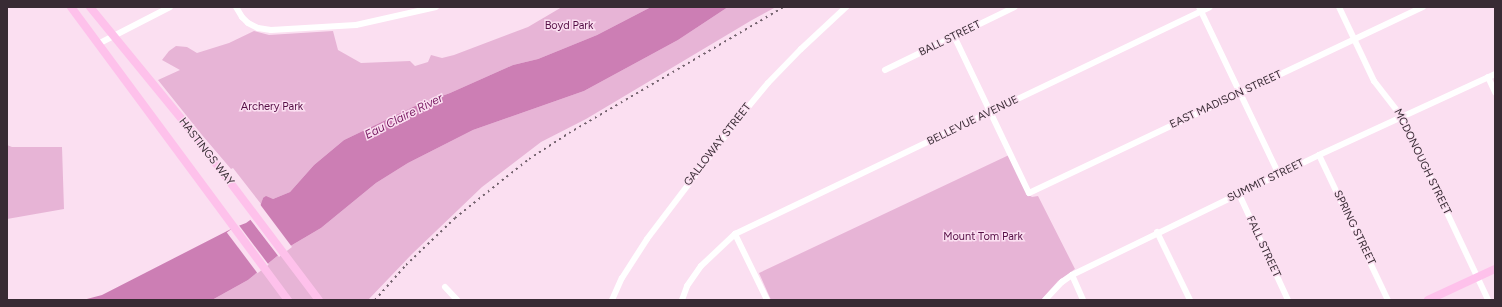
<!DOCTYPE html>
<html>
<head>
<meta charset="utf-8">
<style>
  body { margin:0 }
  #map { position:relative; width:1502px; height:307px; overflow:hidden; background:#fbdff1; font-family:Figtree,sans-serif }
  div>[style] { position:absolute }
  .green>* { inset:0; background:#e7b4d6 }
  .water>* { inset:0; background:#cc7eb4 }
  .pier>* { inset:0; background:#fbdff1; transform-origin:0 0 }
  .minor>* { height:6px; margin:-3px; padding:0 3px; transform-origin:3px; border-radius:3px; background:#fff }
  .major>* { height:8px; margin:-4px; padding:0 4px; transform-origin:4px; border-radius:4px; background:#fec1eb }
  .rail>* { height:2px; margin-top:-1px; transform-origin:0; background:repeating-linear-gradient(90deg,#75636f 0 2px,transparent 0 6px) }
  span { translate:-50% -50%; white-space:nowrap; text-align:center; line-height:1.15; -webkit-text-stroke:3px #fbdff1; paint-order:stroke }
  .park-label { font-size:11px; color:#560f46 }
  .street-label { font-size:11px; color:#382b34 }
  .water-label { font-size:12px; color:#7a1d64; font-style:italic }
  .frame { position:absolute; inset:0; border:8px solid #382b34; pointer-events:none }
</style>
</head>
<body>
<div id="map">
  <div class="green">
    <i style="clip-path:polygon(562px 7px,651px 7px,597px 35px,538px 59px,513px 65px,450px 93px,415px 106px,344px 140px,314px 165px,290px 192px,273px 199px,263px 198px,261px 204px,233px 168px,231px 169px,202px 135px,158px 80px,180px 70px,162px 60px,169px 51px,176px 46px,187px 47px,197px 53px,229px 43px,254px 31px,269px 35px,333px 31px,338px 50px,361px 63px,410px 61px,415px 66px,428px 62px,431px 55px,442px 58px,454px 55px,528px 27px)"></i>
    <i style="clip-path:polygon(728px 7px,776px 7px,752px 20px,586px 119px,541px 142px,482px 187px,412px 254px,368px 300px,212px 300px,248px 280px,287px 248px,321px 228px,376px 183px,408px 163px,473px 130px,584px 91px,678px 40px)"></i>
    <i style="clip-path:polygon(7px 145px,12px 147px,62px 147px,64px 209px,7px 219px)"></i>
    <i style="clip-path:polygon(1009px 155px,1029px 195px,1032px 197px,1038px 196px,1075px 269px,1058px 281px,1041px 300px,771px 300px,759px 273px)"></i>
  </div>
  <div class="water">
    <i style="clip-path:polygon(651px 7px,728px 7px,678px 40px,584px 91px,473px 130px,408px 163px,376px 183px,321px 228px,287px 248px,248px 280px,212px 300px,83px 300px,102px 295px,233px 228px,246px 223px,257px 215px,263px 198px,266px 196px,273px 199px,290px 192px,314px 165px,344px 140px,415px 106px,450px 93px,513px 65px,538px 59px,597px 35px)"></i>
  </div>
  <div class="pier">
    <i style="clip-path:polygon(259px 203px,292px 247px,279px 257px,249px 218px,255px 213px)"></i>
    <i style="left:238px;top:224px;width:51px;height:14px;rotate:53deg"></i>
  </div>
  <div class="minor">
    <i style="left:236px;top:7px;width:12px;rotate:59deg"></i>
    <i style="left:242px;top:17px;width:8px;rotate:45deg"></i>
    <i style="left:248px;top:23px;width:11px;rotate:27deg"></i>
    <i style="left:258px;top:28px;width:13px;rotate:9deg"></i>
    <i style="left:271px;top:30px;width:85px;rotate:-3.4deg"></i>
    <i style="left:356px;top:25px;width:82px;rotate:-12.7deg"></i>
    <i style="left:1199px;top:7px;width:186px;rotate:64.5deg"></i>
    <i style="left:1339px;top:7px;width:82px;rotate:64.7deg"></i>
    <i style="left:1374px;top:81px;width:46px;rotate:52.1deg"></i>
    <i style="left:1402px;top:117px;width:202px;rotate:64.8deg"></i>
    <i style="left:954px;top:36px;width:174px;rotate:64.5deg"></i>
    <i style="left:1029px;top:193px;width:436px;rotate:-25.3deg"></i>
    <i style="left:98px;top:44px;width:81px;rotate:-27.2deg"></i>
    <i style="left:885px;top:70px;width:144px;rotate:-25.9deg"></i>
    <i style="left:1488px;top:77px;width:17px;rotate:65deg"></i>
    <i style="left:1319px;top:155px;width:161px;rotate:64.6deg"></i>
    <i style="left:1239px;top:194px;width:117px;rotate:65.2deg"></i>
    <i style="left:1157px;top:232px;width:76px;rotate:64.1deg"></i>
    <i style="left:735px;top:234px;width:73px;rotate:64.1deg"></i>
    <i style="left:1072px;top:275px;width:27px;rotate:66deg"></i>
    <i style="left:445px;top:287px;width:18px;rotate:47deg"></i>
    <i style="left:612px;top:300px;width:24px;rotate:-66deg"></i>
    <i style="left:622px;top:278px;width:46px;rotate:-57.3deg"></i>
    <i style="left:647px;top:239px;width:152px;rotate:-52.8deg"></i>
    <i style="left:739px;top:118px;width:45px;rotate:-50.4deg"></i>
    <i style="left:768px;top:83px;width:47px;rotate:-45.9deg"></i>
    <i style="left:801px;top:49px;width:62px;rotate:-43deg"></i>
    <i style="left:682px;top:300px;width:15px;rotate:-70deg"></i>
    <i style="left:687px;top:286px;width:24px;rotate:-55deg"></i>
    <i style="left:701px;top:266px;width:47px;rotate:-43.3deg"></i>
    <i style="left:735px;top:234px;width:526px;rotate:-25.54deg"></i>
    <i style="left:1045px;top:300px;width:25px;rotate:-47deg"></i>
    <i style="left:1062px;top:282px;width:12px;rotate:-35deg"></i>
    <i style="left:1072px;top:275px;width:275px;rotate:-25.9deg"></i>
    <i style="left:1319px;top:155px;width:194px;rotate:-24.7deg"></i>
  </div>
  <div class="major">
    <i style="left:71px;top:7px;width:365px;rotate:53.5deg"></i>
    <i style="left:90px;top:7px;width:163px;rotate:50.7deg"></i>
    <i style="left:193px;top:133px;width:209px;rotate:53deg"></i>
    <i style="left:1428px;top:300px;width:74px;rotate:-24.8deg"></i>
  </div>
  <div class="rail">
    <i style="left:375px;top:300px;width:47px;rotate:-48.5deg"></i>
    <i style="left:406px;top:265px;width:68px;rotate:-43.8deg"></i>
    <i style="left:455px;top:218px;width:95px;rotate:-38.6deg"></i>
    <i style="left:529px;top:159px;width:48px;rotate:-33deg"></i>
    <i style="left:569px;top:133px;width:249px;rotate:-30.4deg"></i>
  </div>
  <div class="park-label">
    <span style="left:569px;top:26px">Boyd Park</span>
    <span style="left:272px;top:107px">Archery Park</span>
    <span style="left:983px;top:237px">Mount Tom Park</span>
  </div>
  <div class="street-label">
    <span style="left:950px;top:39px;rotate:-26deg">BALL STREET</span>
    <span style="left:1226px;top:100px;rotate:-25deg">EAST MADISON STREET</span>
    <span style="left:973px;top:121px;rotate:-26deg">BELLEVUE AVENUE</span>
    <span style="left:718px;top:145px;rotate:-52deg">GALLOWAY STREET</span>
    <span style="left:206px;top:152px;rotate:52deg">HASTINGS WAY</span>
    <span style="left:1422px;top:162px;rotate:64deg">MCDONOUGH STREET</span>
    <span style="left:1266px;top:181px;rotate:-26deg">SUMMIT STREET</span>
    <span style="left:1354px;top:228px;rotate:64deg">SPRING STREET</span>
    <span style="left:1263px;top:247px;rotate:65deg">FALL STREET</span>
  </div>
  <div class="water-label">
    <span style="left:404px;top:117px;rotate:-27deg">Eau Claire River</span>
  </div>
  <div class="frame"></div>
</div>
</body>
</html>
